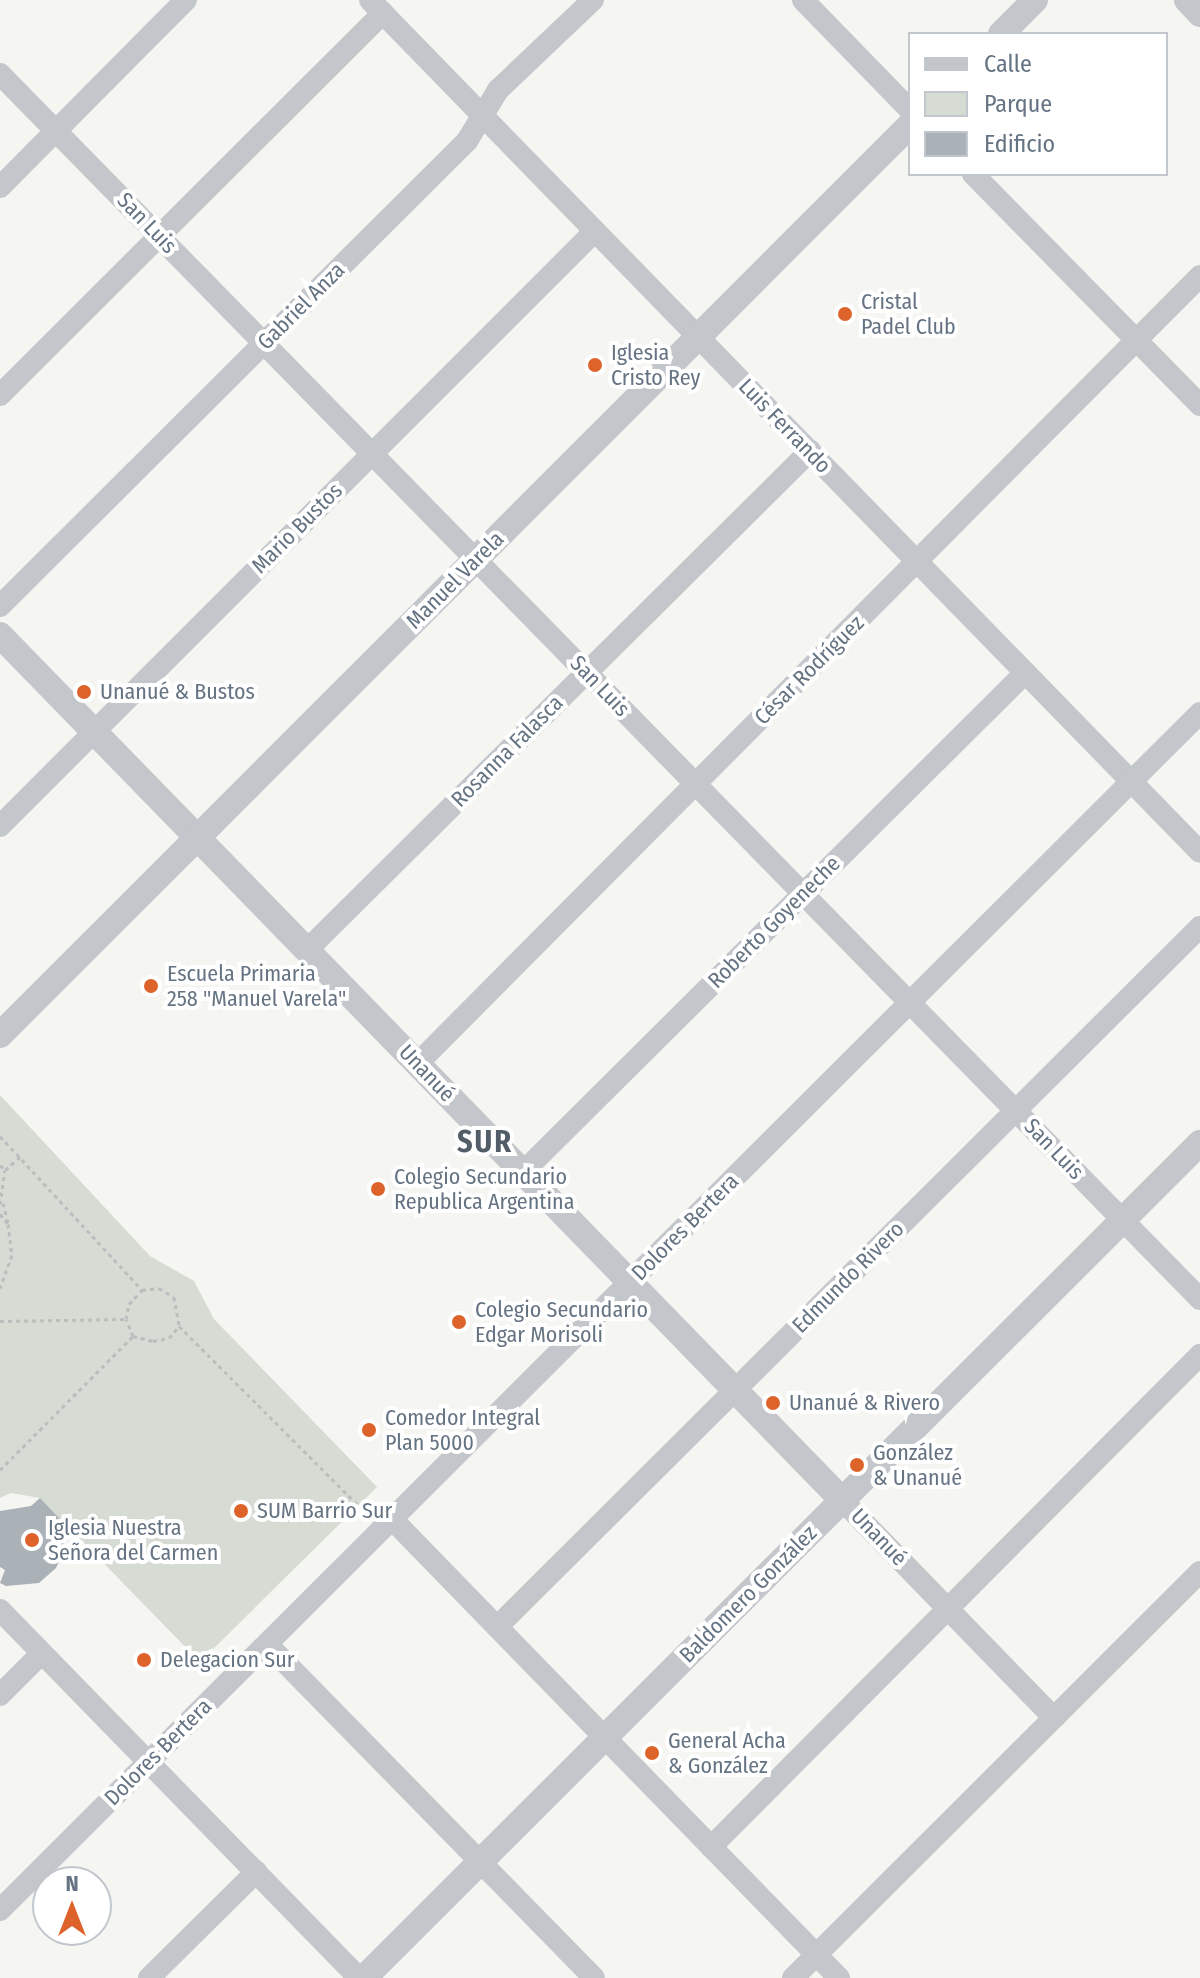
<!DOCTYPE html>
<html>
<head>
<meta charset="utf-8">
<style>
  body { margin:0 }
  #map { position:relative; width:1200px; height:1978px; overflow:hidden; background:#f5f5f2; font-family:"Fira Sans Condensed",sans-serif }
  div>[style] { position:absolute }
  .green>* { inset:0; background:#d6dcd3 }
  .building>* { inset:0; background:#aab1b7 }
  .path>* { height:3px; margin-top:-1.5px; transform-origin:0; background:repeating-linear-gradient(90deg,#bbbdbf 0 4px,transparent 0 8px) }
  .minor>* { height:22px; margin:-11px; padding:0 11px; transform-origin:11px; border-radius:11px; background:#c3c6ca }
  .tertiary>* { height:26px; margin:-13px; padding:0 13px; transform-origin:13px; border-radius:13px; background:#c3c6ca }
  .dots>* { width:22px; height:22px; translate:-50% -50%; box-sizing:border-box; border:4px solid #fff; border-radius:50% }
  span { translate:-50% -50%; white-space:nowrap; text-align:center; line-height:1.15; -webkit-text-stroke:8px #fff; paint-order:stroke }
  .street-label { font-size:22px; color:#657382 }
  .poi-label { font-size:22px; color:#657382 }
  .left { translate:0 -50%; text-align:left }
  .district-label { font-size:30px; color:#535d68; font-weight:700; letter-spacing:2px }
  .legend { position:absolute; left:908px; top:32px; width:260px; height:144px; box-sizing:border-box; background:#fff; border:2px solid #c1c7cd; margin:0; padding:10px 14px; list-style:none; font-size:24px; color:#657382 }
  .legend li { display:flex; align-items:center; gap:16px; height:40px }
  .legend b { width:40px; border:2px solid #c1c7cd }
  .north { position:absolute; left:32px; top:1866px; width:80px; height:80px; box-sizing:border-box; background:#fff; border:2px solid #c1c7cd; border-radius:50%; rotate:0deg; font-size:22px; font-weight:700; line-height:32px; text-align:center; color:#657382 }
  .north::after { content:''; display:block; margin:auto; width:28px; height:36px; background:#de632a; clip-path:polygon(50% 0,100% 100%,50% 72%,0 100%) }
</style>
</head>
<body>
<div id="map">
  <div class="green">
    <i style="clip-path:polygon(0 1095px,150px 1256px,194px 1281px,214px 1319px,377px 1487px,200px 1662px,40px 1498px,11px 1493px,0 1498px)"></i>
  </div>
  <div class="building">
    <i style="clip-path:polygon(40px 1498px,64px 1523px,63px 1553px,56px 1568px,39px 1583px,6px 1586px,0 1583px,5px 1570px,0 1567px,0 1511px,31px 1506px)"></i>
  </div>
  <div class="path">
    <i style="left:0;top:1136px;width:209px;rotate:47.3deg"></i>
    <i style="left:142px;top:1290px;width:17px;rotate:-7deg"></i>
    <i style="left:159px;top:1288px;width:17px;rotate:31deg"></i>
    <i style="left:174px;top:1297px;width:29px;rotate:80deg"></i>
    <i style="left:179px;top:1326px;width:266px;rotate:45deg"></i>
    <i style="left:0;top:1165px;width:7px;rotate:45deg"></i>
    <i style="left:5px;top:1170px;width:20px;rotate:-41deg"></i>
    <i style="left:3px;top:1203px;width:21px;rotate:76deg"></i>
    <i style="left:0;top:1204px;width:34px;rotate:-82deg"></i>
    <i style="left:0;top:1214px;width:13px;rotate:51deg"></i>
    <i style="left:8px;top:1224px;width:31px;rotate:83deg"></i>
    <i style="left:12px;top:1255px;width:35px;rotate:110deg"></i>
    <i style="left:0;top:1321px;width:126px;rotate:-0.9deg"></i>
    <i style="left:133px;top:1336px;width:21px;rotate:14deg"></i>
    <i style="left:153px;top:1341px;width:16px;rotate:-11deg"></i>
    <i style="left:169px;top:1338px;width:16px;rotate:-50deg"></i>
    <i style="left:0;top:1470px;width:189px;rotate:-45.2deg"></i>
    <i style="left:133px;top:1336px;width:18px;rotate:-112deg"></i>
    <i style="left:126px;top:1319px;width:15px;rotate:-79deg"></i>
    <i style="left:129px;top:1304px;width:19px;rotate:-47deg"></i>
  </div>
  <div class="minor">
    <i style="left:370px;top:0;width:1189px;rotate:45.75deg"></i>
    <i style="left:803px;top:0;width:153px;rotate:45.8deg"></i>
    <i style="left:0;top:74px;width:1715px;rotate:45.59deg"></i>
    <i style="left:973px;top:174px;width:324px;rotate:45.5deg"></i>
    <i style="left:0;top:187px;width:264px;rotate:-45.2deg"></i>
    <i style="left:0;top:395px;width:541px;rotate:-44.93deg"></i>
    <i style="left:0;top:606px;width:659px;rotate:-44.88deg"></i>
    <i style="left:467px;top:141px;width:60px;rotate:-58.7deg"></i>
    <i style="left:498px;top:90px;width:131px;rotate:-43.5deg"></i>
    <i style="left:0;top:826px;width:841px;rotate:-45deg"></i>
    <i style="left:307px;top:950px;width:709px;rotate:-44.77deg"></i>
    <i style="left:417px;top:1064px;width:1111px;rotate:-45.18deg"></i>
    <i style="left:523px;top:1172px;width:708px;rotate:-44.83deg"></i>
    <i style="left:842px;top:1500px;width:304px;rotate:45.8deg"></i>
    <i style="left:392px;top:1519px;width:641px;rotate:45.76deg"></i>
    <i style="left:0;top:1610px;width:514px;rotate:45.71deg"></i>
    <i style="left:497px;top:1627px;width:992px;rotate:-44.88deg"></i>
    <i style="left:267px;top:1644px;width:467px;rotate:45.6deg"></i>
    <i style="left:0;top:1695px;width:59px;rotate:-45deg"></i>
    <i style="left:711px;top:1847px;width:694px;rotate:-45.18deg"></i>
    <i style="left:0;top:1910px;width:1695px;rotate:-44.93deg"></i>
    <i style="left:149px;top:1978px;width:151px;rotate:-44.7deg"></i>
    <i style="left:793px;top:1978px;width:575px;rotate:-44.93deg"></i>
  </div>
  <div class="tertiary">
    <i style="left:1187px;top:0;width:19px;rotate:47deg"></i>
    <i style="left:1001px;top:34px;width:48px;rotate:-45deg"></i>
    <i style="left:0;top:635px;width:1207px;rotate:45.77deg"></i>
    <i style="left:0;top:1035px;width:1287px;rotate:-45deg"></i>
    <i style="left:364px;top:1978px;width:1182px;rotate:-44.97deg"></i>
  </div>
  <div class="dots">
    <i style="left:845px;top:314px;background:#de632a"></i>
    <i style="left:595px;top:365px;background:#de632a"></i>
    <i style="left:84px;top:692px;background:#de632a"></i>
    <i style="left:151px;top:986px;background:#de632a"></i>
    <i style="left:378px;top:1189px;background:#de632a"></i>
    <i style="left:459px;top:1322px;background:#de632a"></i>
    <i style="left:773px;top:1403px;background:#de632a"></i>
    <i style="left:369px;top:1430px;background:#de632a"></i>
    <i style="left:857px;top:1465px;background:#de632a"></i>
    <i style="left:241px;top:1511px;background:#de632a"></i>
    <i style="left:32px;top:1540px;background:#de632a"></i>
    <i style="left:144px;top:1660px;background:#de632a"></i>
    <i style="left:652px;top:1753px;background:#de632a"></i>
  </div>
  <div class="street-label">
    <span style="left:147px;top:223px;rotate:46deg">San Luis</span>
    <span style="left:301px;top:306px;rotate:-45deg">Gabriel Anza</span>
    <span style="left:785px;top:426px;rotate:46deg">Luis Ferrando</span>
    <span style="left:297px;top:528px;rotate:-45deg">Mario Bustos</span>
    <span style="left:455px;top:580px;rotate:-45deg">Manuel Varela</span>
    <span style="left:809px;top:670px;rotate:-45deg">César Rodríguez</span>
    <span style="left:600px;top:686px;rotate:46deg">San Luis</span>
    <span style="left:507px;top:751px;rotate:-45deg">Rosanna Falasca</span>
    <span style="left:774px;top:922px;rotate:-45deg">Roberto Goyeneche</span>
    <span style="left:427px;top:1073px;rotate:46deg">Unanué</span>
    <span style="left:1054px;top:1149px;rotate:46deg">San Luis</span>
    <span style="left:685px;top:1227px;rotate:-45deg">Dolores Bertera</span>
    <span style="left:848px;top:1277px;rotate:-45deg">Edmundo Rivero</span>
    <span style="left:879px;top:1537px;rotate:46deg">Unanué</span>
    <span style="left:748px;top:1594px;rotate:-45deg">Baldomero González</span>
    <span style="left:158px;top:1752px;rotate:-45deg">Dolores Bertera</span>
  </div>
  <div class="poi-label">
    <span class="left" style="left:861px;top:314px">Cristal<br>Padel Club</span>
    <span class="left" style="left:611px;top:365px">Iglesia<br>Cristo Rey</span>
    <span class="left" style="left:100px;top:692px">Unanué &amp; Bustos</span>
    <span class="left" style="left:167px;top:986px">Escuela Primaria<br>258 "Manuel Varela"</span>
    <span class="left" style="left:394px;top:1189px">Colegio Secundario<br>Republica Argentina</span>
    <span class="left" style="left:475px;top:1322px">Colegio Secundario<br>Edgar Morisoli</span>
    <span class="left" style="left:789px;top:1403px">Unanué &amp; Rivero</span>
    <span class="left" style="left:385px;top:1430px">Comedor Integral<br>Plan 5000</span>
    <span class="left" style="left:873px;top:1465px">González<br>&amp; Unanué</span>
    <span class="left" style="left:257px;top:1511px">SUM Barrio Sur</span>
    <span class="left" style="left:48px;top:1540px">Iglesia Nuestra<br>Señora del Carmen</span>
    <span class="left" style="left:160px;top:1660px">Delegacion Sur</span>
    <span class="left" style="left:668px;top:1753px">General Acha<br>&amp; González</span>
  </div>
  <div class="district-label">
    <span style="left:485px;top:1142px">SUR</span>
  </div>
  <ul class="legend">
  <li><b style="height:10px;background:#c3c6ca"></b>Calle</li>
  <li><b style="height:22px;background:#d6dcd3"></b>Parque</li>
  <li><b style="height:22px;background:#aab1b7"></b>Edificio</li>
  </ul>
  <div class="north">N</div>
</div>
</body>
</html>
